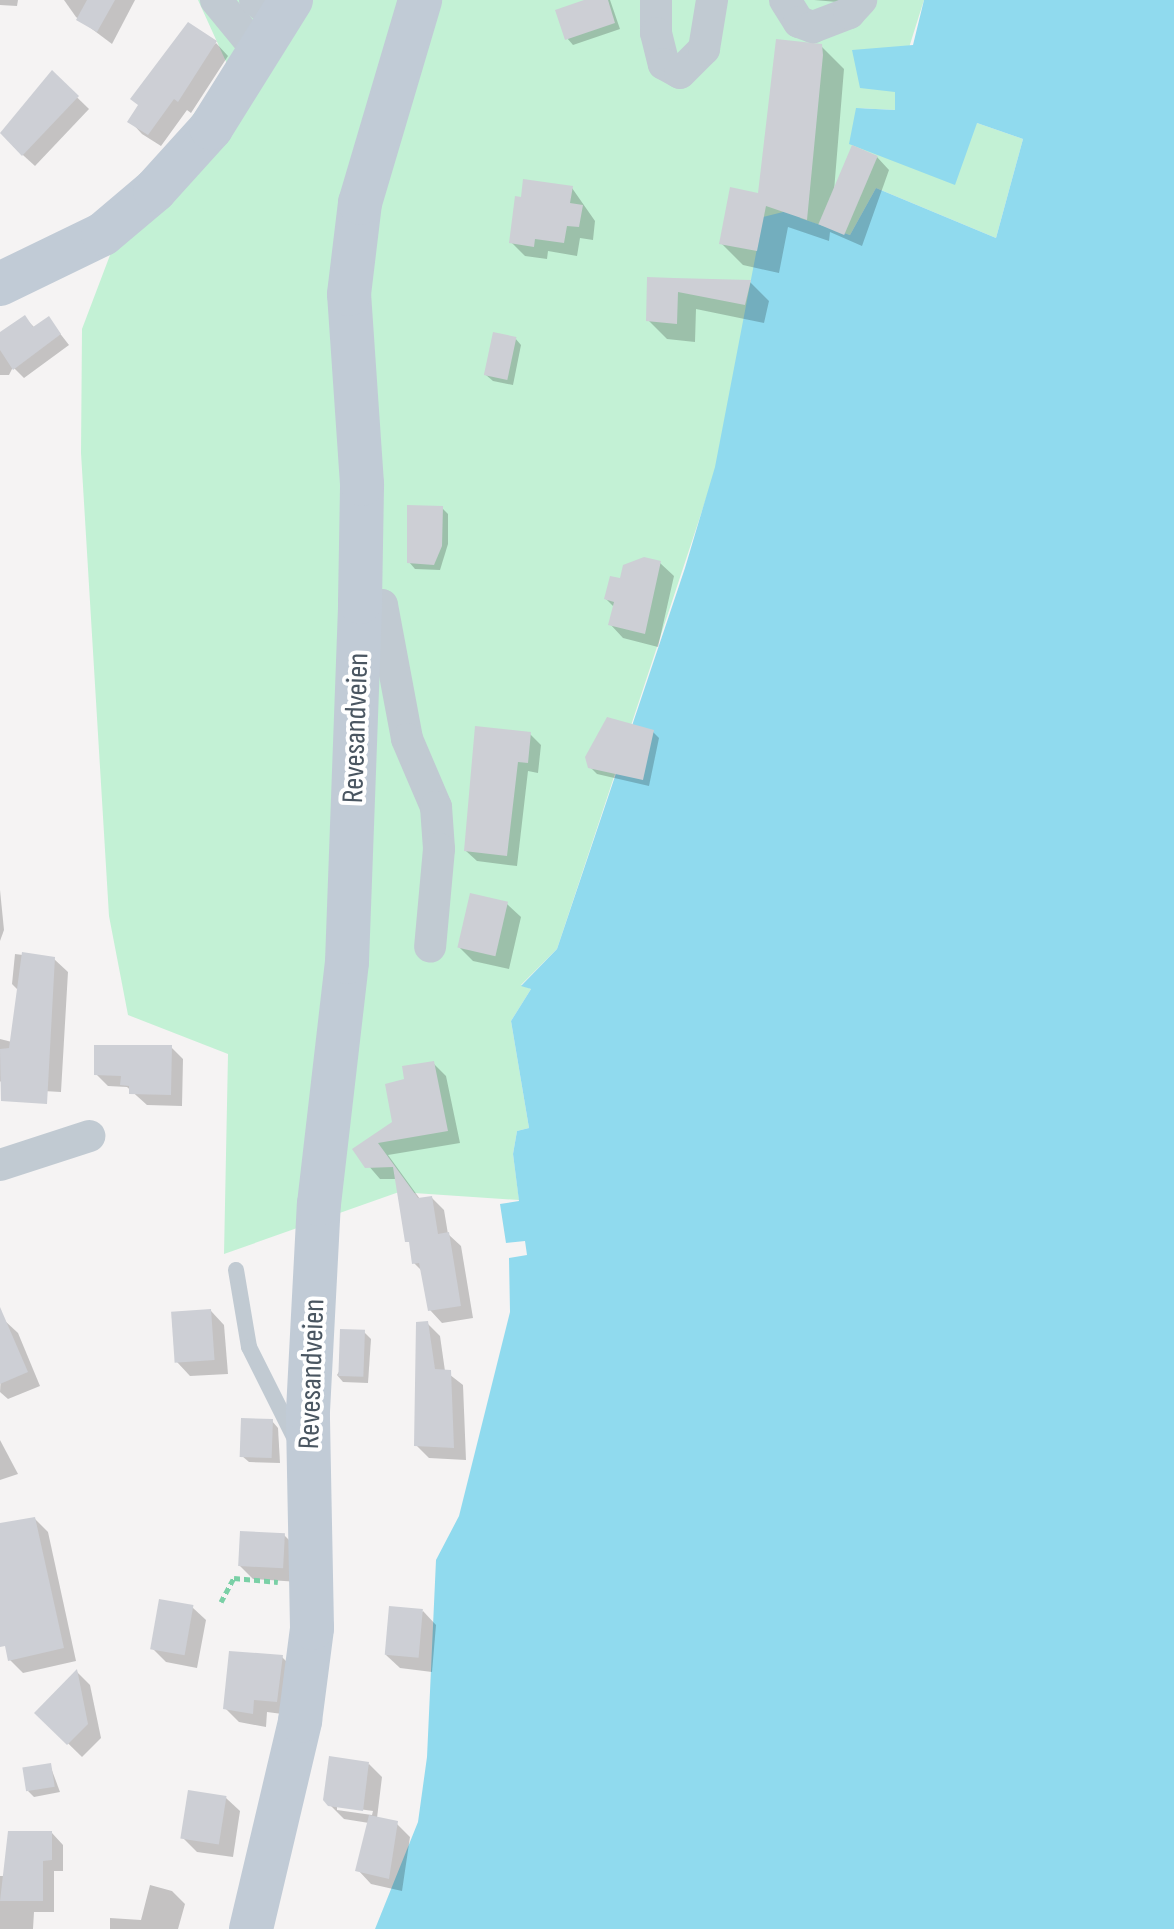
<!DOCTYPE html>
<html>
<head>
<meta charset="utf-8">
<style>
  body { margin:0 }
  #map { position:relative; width:1174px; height:1929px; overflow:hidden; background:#f5f3f3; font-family:"Sofia Sans Condensed",sans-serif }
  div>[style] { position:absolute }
  .green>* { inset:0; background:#c3f1d5 }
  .water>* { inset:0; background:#90daee }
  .shadow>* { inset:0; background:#0003 }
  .building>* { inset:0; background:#cdcfd5; transform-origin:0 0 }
  .path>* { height:5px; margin-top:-2.5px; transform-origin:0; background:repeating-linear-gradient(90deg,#7ad0a6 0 6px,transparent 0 10px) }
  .lane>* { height:16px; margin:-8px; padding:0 8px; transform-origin:8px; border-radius:8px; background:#c1cad2 }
  .street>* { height:32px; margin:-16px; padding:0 16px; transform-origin:16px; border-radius:16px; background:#c1cad2 }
  .secondary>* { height:44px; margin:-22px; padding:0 22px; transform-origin:22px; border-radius:22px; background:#c1cbd6 }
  span { translate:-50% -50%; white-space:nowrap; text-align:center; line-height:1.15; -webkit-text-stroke:8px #fff; paint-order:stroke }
  .street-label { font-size:30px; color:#4a5661 }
</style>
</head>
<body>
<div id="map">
  <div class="green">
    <i style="clip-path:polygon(198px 0,924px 0,895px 92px,895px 110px,857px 108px,977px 123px,1023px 139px,996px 238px,876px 188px,850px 235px,799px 218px,557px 949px,521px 985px,531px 989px,511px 1021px,529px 1128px,517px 1131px,513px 1154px,519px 1200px,399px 1192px,224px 1254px,228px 1054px,128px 1015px,109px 916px,81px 453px,82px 329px,129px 205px,228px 66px)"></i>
  </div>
  <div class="water">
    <i style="clip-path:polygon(924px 0,1174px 0,1174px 1929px,375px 1929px,418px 1822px,427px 1757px,436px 1560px,459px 1516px,510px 1312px,509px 1258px,527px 1255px,525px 1241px,506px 1243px,500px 1204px,519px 1201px,513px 1154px,517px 1131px,529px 1128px,511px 1021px,531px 989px,521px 986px,557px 949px,685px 568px,715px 467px,763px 217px,803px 207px,800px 218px,850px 235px,876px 188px,996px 238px,1023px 139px,977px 123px,955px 185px,849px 144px,856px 108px,895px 110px,895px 92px,860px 88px,852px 50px,913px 45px)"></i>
  </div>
  <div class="shadow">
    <i style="clip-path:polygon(0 0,18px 0,17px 6px,0 5px)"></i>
    <i style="clip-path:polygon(64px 0,135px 0,112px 44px,76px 17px)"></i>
    <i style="clip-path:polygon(591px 0,610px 0,620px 29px,573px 45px,567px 38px)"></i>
    <i style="clip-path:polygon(814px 0,849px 0,849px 3px)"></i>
    <i style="clip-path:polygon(216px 43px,228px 56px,191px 113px,187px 110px,161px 146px,142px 134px,130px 121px)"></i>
    <i style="clip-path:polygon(821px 46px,844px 69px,834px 191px,877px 157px,889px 170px,862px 246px,830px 232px,829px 241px,788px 227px,779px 273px,743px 265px,721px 243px,760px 195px)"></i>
    <i style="clip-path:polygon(52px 73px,89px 109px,35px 166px,13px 146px)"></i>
    <i style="clip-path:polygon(572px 188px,595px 221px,593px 240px,580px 238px,577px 256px,548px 251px,547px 259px,525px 256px,511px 242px)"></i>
    <i style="clip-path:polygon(649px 279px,750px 282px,769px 301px,764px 323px,696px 309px,695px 342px,667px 339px,648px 320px)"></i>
    <i style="clip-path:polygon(25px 318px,35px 328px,48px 318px,69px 345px,24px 378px,13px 367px,9px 375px,0 375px,0 334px)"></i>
    <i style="clip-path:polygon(515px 338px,521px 345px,513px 385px,493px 381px,486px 375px)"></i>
    <i style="clip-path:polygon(442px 508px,448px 514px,448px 544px,440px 570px,415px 569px,409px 562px)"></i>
    <i style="clip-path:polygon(660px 563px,674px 576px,658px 647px,623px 638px,610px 624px,614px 607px,606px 599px,621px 581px)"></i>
    <i style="clip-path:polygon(653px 732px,659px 738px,649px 786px,597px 774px,590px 767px)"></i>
    <i style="clip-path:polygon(530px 734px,541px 745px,538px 773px,528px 771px,517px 866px,477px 861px,466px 851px)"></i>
    <i style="clip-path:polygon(0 890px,4px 930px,0 941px)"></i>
    <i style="clip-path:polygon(471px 895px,507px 904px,521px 917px,509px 969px,473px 961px,459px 947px)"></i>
    <i style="clip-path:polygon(15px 954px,54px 959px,68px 972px,61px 1092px,8px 1089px,0 1081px,0 1039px,12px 1042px,19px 991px,12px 984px)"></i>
    <i style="clip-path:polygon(171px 1047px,183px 1059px,182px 1106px,147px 1105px,127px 1087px,108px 1086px,96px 1074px)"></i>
    <i style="clip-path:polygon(433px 1063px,446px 1076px,460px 1143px,388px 1155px,420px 1199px,432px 1198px,444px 1210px,448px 1234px,461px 1246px,473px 1318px,442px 1323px,430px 1310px,423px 1272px,414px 1263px,398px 1179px,380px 1179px,355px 1150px,394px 1122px,406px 1080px)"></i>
    <i style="clip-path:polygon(211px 1311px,224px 1325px,228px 1374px,190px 1376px,177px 1362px)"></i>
    <i style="clip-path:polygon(4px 1320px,18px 1333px,40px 1386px,8px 1399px,0 1392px)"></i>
    <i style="clip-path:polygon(427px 1323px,440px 1336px,445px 1371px,463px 1385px,466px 1460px,429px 1458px,416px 1445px)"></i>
    <i style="clip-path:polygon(364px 1332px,371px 1339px,368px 1383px,343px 1382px,337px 1375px)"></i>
    <i style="clip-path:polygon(272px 1421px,278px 1428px,280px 1463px,249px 1462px,242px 1456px)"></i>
    <i style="clip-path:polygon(0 1440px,18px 1474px,0 1480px)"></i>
    <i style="clip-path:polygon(35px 1519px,48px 1532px,76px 1661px,23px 1673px,10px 1660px,0 1620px,0 1528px)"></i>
    <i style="clip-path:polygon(284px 1535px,298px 1549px,299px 1582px,253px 1579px,239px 1565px)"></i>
    <i style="clip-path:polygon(192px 1607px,206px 1620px,197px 1668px,166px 1662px,153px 1649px)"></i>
    <i style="clip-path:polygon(423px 1611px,436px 1625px,432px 1672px,400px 1668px,386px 1655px)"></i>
    <i style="clip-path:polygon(282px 1657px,296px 1671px,290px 1715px,267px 1712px,266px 1727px,239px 1722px,225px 1708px)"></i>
    <i style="clip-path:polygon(77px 1672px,90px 1685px,101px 1738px,82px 1757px,37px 1713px)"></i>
    <i style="clip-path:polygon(evenodd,369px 1764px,382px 1777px,377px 1818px,396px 1823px,410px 1837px,402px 1891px,371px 1884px,358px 1870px,369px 1823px,344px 1819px,325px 1800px,369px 1764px,337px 1806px,373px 1811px,372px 1815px,337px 1810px,337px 1806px)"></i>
    <i style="clip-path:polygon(50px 1765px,60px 1792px,34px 1797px,28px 1791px)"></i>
    <i style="clip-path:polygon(226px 1798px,240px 1811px,233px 1857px,197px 1852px,183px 1838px)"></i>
    <i style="clip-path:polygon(52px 1833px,63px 1845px,63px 1871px,54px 1871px,54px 1912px,34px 1912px,33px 1929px,0 1929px,0 1876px,9px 1876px)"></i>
    <i style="clip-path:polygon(150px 1885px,172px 1891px,185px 1904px,178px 1929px,110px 1929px,110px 1918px,141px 1920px)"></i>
  </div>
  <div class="building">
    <i style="clip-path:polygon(87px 0,115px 0,97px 32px,76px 20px)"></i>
    <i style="clip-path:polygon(584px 0,608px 0,615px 23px,565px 40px,555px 10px)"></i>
    <i style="clip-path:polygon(188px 22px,217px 41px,178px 102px,174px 99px,148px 135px,127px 122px,138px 105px,130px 99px)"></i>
    <i style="clip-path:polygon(776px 39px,822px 44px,823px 55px,807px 220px,766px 206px,757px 251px,719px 244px,730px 187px,758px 193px)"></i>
    <i style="clip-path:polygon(52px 70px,79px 96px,22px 156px,0 133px)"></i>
    <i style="left:852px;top:145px;width:28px;height:86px;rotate:23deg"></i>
    <i style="clip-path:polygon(523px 179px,573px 186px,570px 203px,583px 205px,579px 227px,567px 226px,564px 243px,535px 239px,534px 247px,509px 243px,515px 196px,521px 197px)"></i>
    <i style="clip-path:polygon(647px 277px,674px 278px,751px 280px,745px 305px,678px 292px,677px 324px,646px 321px)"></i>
    <i style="clip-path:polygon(25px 315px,33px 327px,49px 316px,61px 334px,13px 370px,0 350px,0 332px)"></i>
    <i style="left:493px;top:332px;width:24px;height:44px;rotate:12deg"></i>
    <i style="clip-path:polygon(407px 505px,443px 506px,442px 546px,434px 565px,407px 563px)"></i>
    <i style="clip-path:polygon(644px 557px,661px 561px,645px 634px,608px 625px,614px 602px,604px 599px,610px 576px,620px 578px,623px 565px)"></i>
    <i style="clip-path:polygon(607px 717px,654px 730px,643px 780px,588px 768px,585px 757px)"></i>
    <i style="clip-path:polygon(475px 726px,531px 732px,528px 763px,518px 762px,507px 856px,464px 851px)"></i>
    <i style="left:470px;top:893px;width:39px;height:56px;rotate:13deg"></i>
    <i style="clip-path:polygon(22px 952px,55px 957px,47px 1104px,1px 1101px,0 1049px,9px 1048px)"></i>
    <i style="clip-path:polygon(94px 1045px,172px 1045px,171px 1095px,129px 1094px,129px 1086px,120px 1085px,121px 1076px,94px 1075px)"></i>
    <i style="clip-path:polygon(434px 1061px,448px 1131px,378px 1143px,418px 1198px,432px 1196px,438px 1234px,449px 1232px,461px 1306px,428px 1311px,419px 1263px,412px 1264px,409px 1242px,405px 1242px,393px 1167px,365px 1168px,352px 1149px,392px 1122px,385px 1084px,404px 1079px,402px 1066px)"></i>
    <i style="clip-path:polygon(0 1307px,28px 1372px,0 1384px)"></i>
    <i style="left:211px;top:1309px;width:51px;height:40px;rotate:86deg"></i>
    <i style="clip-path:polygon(428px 1321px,435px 1369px,451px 1370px,454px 1448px,414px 1446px,416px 1322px)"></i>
    <i style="left:340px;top:1329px;width:25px;height:47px;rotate:2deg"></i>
    <i style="left:241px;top:1418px;width:32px;height:39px;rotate:2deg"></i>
    <i style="clip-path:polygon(35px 1517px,64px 1648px,8px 1661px,5px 1646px,0 1647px,0 1523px)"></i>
    <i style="left:240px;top:1531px;width:45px;height:35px;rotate:3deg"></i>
    <i style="left:159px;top:1599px;width:35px;height:51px;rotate:10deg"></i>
    <i style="left:389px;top:1606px;width:34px;height:49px;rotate:5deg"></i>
    <i style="clip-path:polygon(229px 1651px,283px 1655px,277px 1702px,254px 1700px,253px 1714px,223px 1709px)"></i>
    <i style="clip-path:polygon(77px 1669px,88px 1724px,67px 1745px,34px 1713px)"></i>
    <i style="clip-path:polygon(329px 1756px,369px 1762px,363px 1811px,328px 1806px,323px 1800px)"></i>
    <i style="left:51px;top:1763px;width:24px;height:29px;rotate:81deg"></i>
    <i style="left:188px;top:1790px;width:39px;height:49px;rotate:9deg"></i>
    <i style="clip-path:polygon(369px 1815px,398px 1821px,389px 1879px,355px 1871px)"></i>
    <i style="clip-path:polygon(8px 1831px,52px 1831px,52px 1860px,43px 1861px,43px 1901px,0 1901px)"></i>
  </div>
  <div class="path">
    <i style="left:221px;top:1602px;width:27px;rotate:-62deg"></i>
    <i style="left:234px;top:1578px;width:44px;rotate:5.2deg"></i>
  </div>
  <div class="lane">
    <i style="left:236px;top:1270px;width:78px;rotate:80.4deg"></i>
    <i style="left:249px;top:1347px;width:103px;rotate:63.4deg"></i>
  </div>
  <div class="street">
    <i style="left:216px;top:0;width:71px;rotate:50.7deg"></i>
    <i style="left:255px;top:0;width:33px;rotate:38deg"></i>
    <i style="left:656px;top:0;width:33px;rotate:90deg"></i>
    <i style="left:656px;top:33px;width:32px;rotate:76deg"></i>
    <i style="left:664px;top:64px;width:18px;rotate:29deg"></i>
    <i style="left:680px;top:73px;width:34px;rotate:-45deg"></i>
    <i style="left:704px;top:49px;width:50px;rotate:-80.7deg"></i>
    <i style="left:785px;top:0;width:26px;rotate:58deg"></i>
    <i style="left:799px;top:22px;width:15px;rotate:20deg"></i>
    <i style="left:813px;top:27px;width:39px;rotate:-21deg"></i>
    <i style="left:849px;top:13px;width:18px;rotate:-47deg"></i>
    <i style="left:360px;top:602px;width:22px;rotate:8deg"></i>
    <i style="left:382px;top:605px;width:136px;rotate:79.4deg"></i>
    <i style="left:407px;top:739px;width:74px;rotate:66.9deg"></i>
    <i style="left:436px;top:807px;width:42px;rotate:85.9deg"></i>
    <i style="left:439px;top:849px;width:98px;rotate:95.2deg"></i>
    <i style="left:0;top:1165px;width:94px;rotate:-18deg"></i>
  </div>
  <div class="secondary">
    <i style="left:0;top:284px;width:114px;rotate:-25.9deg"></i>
    <i style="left:103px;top:234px;width:68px;rotate:-40.2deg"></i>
    <i style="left:155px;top:190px;width:84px;rotate:-47.9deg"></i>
    <i style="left:211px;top:128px;width:151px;rotate:-58deg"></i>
    <i style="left:251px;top:1929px;width:214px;rotate:-76.7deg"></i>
    <i style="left:300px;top:1721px;width:94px;rotate:-82.6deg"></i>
    <i style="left:312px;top:1628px;width:217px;rotate:-91.1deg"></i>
    <i style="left:308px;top:1411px;width:207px;rotate:-87deg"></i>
    <i style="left:319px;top:1204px;width:244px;rotate:-83.4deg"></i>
    <i style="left:347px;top:962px;width:360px;rotate:-87.9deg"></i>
    <i style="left:360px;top:602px;width:118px;rotate:-89deg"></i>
    <i style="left:362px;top:484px;width:190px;rotate:-93.9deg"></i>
    <i style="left:349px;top:294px;width:92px;rotate:-83.1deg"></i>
    <i style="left:360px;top:203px;width:212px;rotate:-73.5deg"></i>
  </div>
  <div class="street-label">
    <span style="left:356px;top:728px;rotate:-88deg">Revesandveien</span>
    <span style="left:312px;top:1374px;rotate:-88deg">Revesandveien</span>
  </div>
</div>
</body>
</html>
